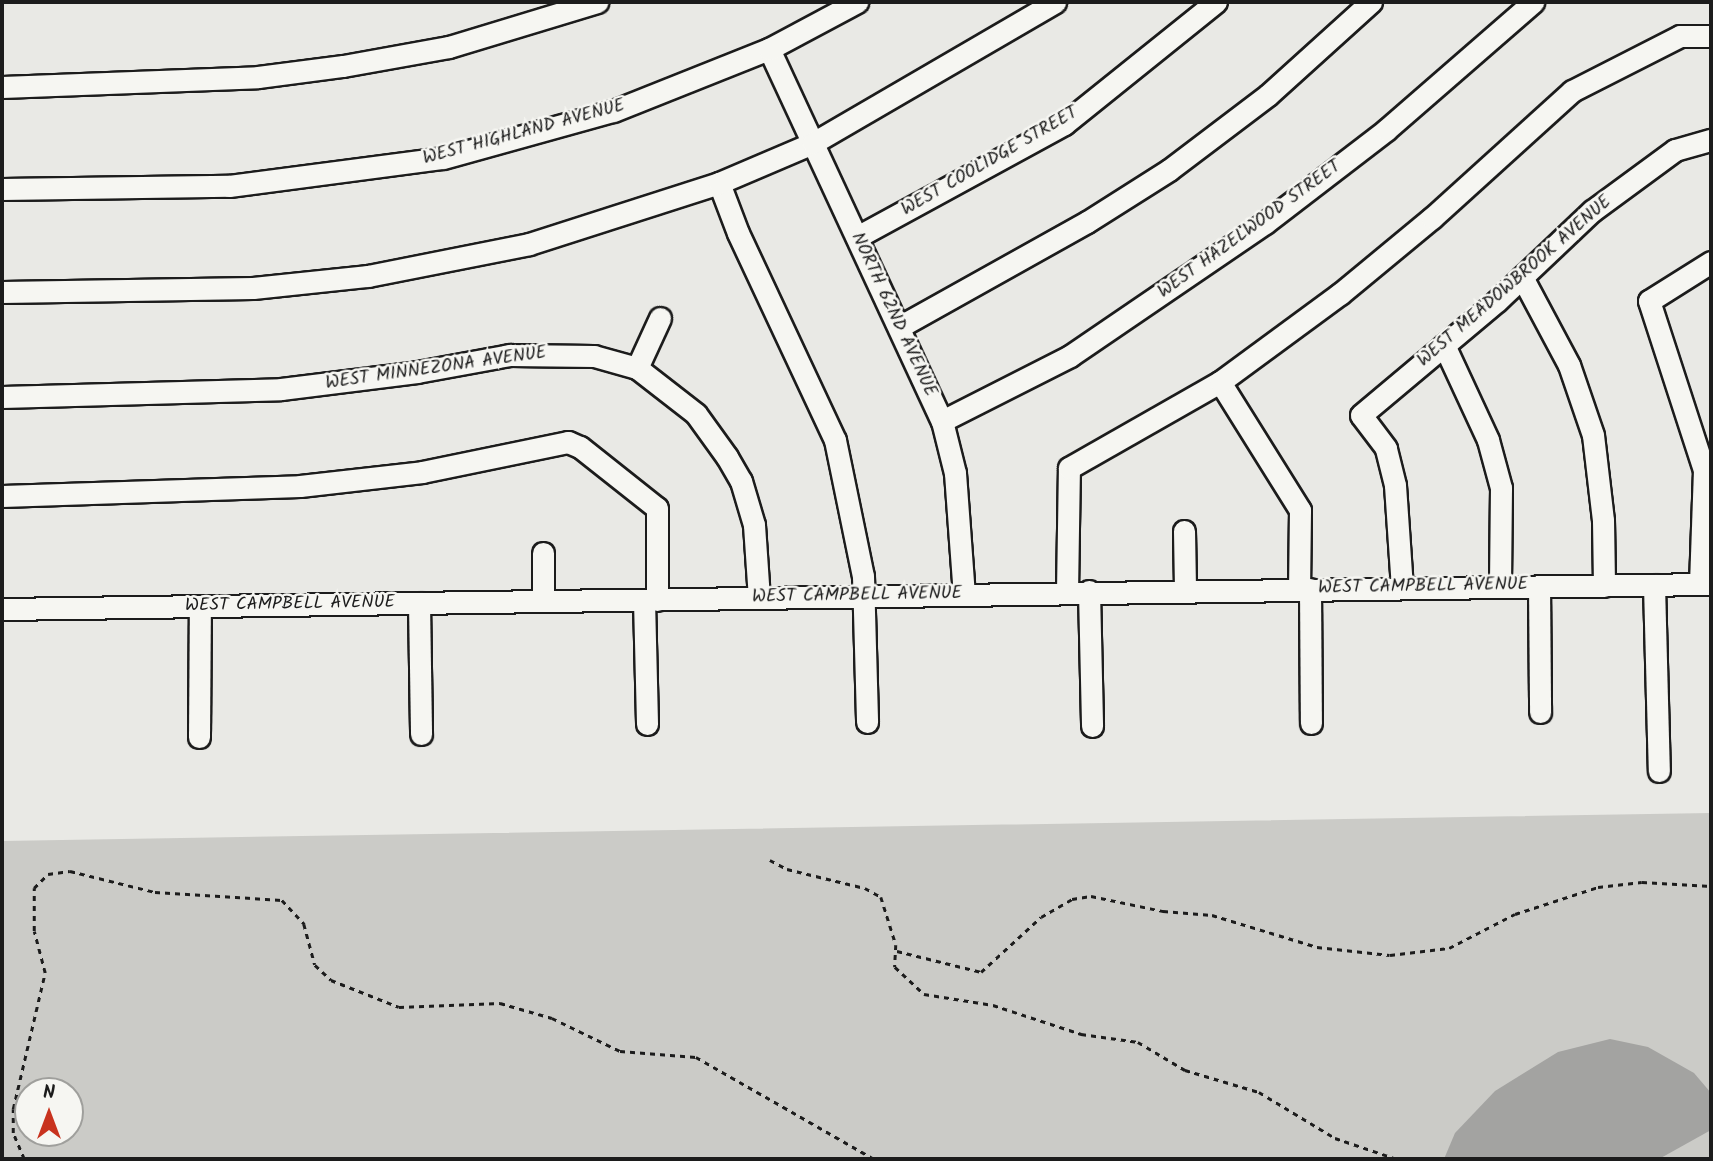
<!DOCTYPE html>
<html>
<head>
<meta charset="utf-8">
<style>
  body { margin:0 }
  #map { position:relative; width:1713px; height:1161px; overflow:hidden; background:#e9e9e5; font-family:Kalam,sans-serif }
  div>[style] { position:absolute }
  .green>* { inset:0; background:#cbcbc7 }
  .water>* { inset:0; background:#a3a3a1 }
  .path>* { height:2.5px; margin-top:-1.25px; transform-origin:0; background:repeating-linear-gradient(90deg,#1c1c1c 0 5px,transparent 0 10px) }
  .roads { filter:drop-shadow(2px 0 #1c1c1c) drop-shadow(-2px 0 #1c1c1c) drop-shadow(0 2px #1c1c1c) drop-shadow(0 -2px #1c1c1c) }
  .minor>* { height:21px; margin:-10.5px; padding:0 10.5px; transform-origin:10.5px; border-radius:10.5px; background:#f6f6f2 }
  span { translate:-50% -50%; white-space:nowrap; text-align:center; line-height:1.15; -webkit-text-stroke:5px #f6f6f2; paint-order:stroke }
  .street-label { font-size:18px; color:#1c1c1c }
  .frame { position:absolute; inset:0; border:4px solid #1c1c1c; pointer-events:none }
  .north { position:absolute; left:14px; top:1077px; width:70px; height:70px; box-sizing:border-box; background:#f6f6f2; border:2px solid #9f9f9c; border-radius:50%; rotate:0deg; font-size:19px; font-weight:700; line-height:28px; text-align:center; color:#1c1c1c }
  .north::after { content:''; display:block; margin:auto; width:24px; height:32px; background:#c8321e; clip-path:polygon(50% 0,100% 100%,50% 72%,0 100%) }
</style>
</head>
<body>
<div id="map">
  <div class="green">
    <i style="clip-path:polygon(evenodd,1711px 813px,1711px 1159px,2px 1159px,2px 841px,1711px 813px,28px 1091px,70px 1091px,70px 1133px,28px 1133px,28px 1091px)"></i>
  </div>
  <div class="water">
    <i style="clip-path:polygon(1610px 1039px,1648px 1047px,1694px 1073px,1711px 1093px,1711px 1130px,1659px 1159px,1444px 1159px,1455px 1133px,1495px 1091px,1558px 1052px)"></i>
  </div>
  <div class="path">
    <i style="left:770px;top:860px;width:19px;rotate:28deg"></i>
    <i style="left:787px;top:869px;width:80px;rotate:13.7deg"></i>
    <i style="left:865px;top:888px;width:18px;rotate:29deg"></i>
    <i style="left:881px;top:897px;width:50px;rotate:72.6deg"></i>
    <i style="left:896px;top:945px;width:22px;rotate:93deg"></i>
    <i style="left:895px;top:967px;width:40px;rotate:43deg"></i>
    <i style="left:924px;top:994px;width:70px;rotate:9.1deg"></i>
    <i style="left:993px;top:1005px;width:93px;rotate:18.2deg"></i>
    <i style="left:1081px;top:1034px;width:58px;rotate:8deg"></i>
    <i style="left:1138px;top:1042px;width:55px;rotate:30.8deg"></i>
    <i style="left:1185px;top:1070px;width:77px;rotate:16.6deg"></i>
    <i style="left:1259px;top:1092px;width:89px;rotate:31.2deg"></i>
    <i style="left:1335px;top:1138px;width:65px;rotate:18.7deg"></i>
    <i style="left:897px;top:951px;width:87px;rotate:14deg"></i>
    <i style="left:981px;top:972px;width:81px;rotate:-42.5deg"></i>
    <i style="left:1041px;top:917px;width:36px;rotate:-30deg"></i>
    <i style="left:1072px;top:899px;width:19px;rotate:-9deg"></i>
    <i style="left:1091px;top:896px;width:74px;rotate:11.8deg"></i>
    <i style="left:1163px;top:911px;width:49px;rotate:4.7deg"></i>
    <i style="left:1212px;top:915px;width:110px;rotate:16.9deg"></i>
    <i style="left:1317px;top:947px;width:73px;rotate:6.3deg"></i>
    <i style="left:1390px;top:955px;width:59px;rotate:-6.8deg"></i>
    <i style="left:1449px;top:948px;width:74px;rotate:-27.3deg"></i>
    <i style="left:1515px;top:914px;width:87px;rotate:-18deg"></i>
    <i style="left:1598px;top:887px;width:44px;rotate:-6.5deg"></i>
    <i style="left:1642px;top:882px;width:69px;rotate:3.3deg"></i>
    <i style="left:24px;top:1159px;width:28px;rotate:-113deg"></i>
    <i style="left:13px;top:1133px;width:24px;rotate:-90deg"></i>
    <i style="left:13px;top:1109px;width:140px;rotate:-76.8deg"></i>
    <i style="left:45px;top:973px;width:43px;rotate:-104.7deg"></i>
    <i style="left:34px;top:931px;width:43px;rotate:-90deg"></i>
    <i style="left:34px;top:888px;width:20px;rotate:-45deg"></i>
    <i style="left:48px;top:874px;width:22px;rotate:-8deg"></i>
    <i style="left:70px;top:871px;width:88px;rotate:13.9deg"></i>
    <i style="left:155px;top:892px;width:127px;rotate:3.6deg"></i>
    <i style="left:282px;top:900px;width:33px;rotate:47deg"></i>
    <i style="left:304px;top:924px;width:42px;rotate:75deg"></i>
    <i style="left:315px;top:965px;width:22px;rotate:43deg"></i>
    <i style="left:331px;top:980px;width:73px;rotate:21.7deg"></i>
    <i style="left:399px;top:1007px;width:101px;rotate:-2.3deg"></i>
    <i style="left:500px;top:1003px;width:54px;rotate:16.1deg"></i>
    <i style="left:552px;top:1018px;width:76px;rotate:25.9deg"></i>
    <i style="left:620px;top:1051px;width:76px;rotate:4.5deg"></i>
    <i style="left:696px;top:1057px;width:205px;rotate:29.8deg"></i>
    <i style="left:424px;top:1159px;width:2px"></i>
  </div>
  <div class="roads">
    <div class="minor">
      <i style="left:769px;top:49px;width:410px;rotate:65.1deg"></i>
      <i style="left:942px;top:421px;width:54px;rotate:76deg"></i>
      <i style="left:955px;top:473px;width:122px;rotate:85.8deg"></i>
      <i style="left:2px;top:87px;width:256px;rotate:-2.2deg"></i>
      <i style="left:258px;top:77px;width:86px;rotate:-7.4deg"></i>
      <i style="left:343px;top:66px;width:108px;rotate:-10.2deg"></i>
      <i style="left:449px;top:47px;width:155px;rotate:-16.9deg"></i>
      <i style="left:719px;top:183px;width:53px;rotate:69.2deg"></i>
      <i style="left:738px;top:233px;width:229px;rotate:64.9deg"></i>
      <i style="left:835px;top:440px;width:139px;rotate:78.4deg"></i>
      <i style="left:863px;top:576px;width:146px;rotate:88.4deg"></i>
      <i style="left:2px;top:189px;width:227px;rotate:-0.8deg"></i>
      <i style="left:229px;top:186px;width:216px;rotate:-7.5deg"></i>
      <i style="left:443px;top:158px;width:176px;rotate:-15.5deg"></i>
      <i style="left:613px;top:111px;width:168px;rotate:-21.7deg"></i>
      <i style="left:769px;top:49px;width:100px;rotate:-28.1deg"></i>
      <i style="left:857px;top:237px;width:236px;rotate:-28.6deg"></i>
      <i style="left:1064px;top:124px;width:195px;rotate:-38.8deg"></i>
      <i style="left:1522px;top:277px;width:100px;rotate:61.9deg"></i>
      <i style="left:1569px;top:365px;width:74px;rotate:71.1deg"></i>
      <i style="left:1593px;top:435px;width:86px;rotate:83.3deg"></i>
      <i style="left:1603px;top:520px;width:66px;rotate:89.1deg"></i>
      <i style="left:2px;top:292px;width:251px;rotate:-0.9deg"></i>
      <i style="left:253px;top:288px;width:116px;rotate:-6deg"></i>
      <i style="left:368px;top:276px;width:164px;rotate:-11.2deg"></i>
      <i style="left:529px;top:244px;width:200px;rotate:-17.8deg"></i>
      <i style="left:719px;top:183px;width:102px;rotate:-23.1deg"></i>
      <i style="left:813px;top:143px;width:280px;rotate:-30.2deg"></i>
      <i style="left:899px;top:327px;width:215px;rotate:-29.2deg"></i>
      <i style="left:1087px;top:222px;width:97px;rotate:-32.4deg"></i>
      <i style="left:1169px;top:170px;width:124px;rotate:-37.1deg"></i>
      <i style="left:1268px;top:95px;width:139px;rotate:-42.1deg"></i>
      <i style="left:1444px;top:345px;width:105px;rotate:65.1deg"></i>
      <i style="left:1488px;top:440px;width:50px;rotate:74.8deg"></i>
      <i style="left:1501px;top:488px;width:99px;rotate:90.6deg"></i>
      <i style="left:637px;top:368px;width:55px;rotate:-65.3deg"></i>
      <i style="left:1220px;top:382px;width:151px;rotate:58deg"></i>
      <i style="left:1300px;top:510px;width:79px;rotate:90.7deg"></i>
      <i style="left:2px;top:397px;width:279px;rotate:-1.6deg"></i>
      <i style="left:281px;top:389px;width:137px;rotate:-7.1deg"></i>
      <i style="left:417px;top:372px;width:95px;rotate:-10.4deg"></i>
      <i style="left:510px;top:355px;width:84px;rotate:0.7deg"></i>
      <i style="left:594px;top:356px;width:45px;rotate:15.6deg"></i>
      <i style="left:637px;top:368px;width:75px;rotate:37.9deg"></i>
      <i style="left:696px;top:414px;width:53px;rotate:54.2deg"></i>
      <i style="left:727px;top:457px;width:28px;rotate:60deg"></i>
      <i style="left:741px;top:481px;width:46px;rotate:73.5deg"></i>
      <i style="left:754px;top:525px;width:73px;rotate:86.1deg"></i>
      <i style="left:942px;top:421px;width:144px;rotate:-26.9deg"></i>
      <i style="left:1070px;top:356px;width:236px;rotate:-34.3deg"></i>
      <i style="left:1265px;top:223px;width:153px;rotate:-37.5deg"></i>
      <i style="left:1386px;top:130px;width:195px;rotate:-41deg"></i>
      <i style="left:2px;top:496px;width:298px;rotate:-1.9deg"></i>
      <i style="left:300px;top:486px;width:123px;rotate:-6.5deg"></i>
      <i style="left:422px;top:472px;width:149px;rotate:-11.6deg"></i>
      <i style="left:568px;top:442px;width:13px;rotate:23deg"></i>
      <i style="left:580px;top:447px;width:98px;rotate:38.4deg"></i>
      <i style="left:657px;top:508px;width:92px;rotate:90deg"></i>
      <i style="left:1184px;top:531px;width:59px;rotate:89deg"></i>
      <i style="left:543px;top:553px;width:47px;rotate:90deg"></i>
      <i style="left:1700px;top:584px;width:114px;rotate:-88deg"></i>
      <i style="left:1704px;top:470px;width:178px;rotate:-108deg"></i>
      <i style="left:1649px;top:301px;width:73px;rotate:-32.2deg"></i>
      <i style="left:1654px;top:585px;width:186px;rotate:88.5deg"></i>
      <i style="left:1539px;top:586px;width:126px;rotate:89.5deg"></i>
      <i style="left:1402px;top:588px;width:103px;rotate:-93.9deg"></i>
      <i style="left:1395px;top:485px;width:38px;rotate:-104deg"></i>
      <i style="left:1386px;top:448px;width:41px;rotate:-127.1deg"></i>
      <i style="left:1361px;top:415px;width:177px;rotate:-40deg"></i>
      <i style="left:1497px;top:301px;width:131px;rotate:-43.5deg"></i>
      <i style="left:1592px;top:211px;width:103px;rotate:-36.3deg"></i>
      <i style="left:1675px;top:150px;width:37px;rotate:-16deg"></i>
      <i style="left:1310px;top:589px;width:134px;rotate:89.6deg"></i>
      <i style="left:1089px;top:591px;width:135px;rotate:88.7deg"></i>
      <i style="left:1067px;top:592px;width:124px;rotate:-89.1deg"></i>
      <i style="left:1069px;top:468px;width:174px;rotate:-29.7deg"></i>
      <i style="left:1220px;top:382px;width:149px;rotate:-36.3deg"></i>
      <i style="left:1340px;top:294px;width:119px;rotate:-39.6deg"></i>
      <i style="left:1432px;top:218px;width:189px;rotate:-42.2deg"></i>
      <i style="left:1572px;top:91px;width:121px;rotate:-27deg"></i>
      <i style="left:1680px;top:36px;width:31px"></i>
      <i style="left:644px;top:600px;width:124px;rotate:88.6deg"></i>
      <i style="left:419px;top:603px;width:131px;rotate:89.1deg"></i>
      <i style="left:2px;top:609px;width:1709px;rotate:-0.84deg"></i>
      <i style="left:199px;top:737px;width:130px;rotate:-89.6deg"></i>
    </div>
  </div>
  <div class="street-label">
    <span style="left:524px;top:133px;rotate:-15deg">WEST HIGHLAND AVENUE</span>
    <span style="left:990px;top:162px;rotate:-30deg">WEST COOLIDGE STREET</span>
    <span style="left:1250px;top:230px;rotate:-36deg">WEST HAZELWOOD STREET</span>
    <span style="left:1515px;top:282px;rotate:-41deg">WEST MEADOWBROOK AVENUE</span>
    <span style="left:893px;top:315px;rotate:65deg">NORTH 62ND AVENUE</span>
    <span style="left:436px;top:369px;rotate:-8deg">WEST MINNEZONA AVENUE</span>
    <span style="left:1423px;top:587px;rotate:-1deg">WEST CAMPBELL AVENUE</span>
    <span style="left:857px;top:596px;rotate:-1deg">WEST CAMPBELL AVENUE</span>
    <span style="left:290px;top:605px;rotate:-1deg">WEST CAMPBELL AVENUE</span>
  </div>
  <div class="frame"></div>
  <div class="north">N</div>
</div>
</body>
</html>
